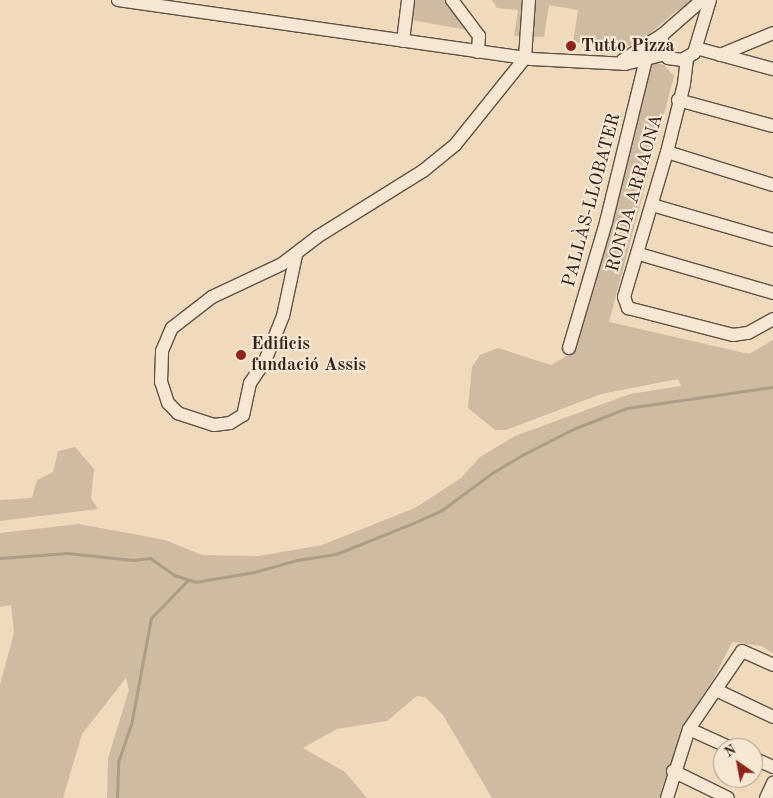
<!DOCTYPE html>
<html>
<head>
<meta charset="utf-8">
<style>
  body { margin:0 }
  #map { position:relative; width:773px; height:798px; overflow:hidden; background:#efdabc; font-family:"Old Standard TT",serif }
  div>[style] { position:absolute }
  .green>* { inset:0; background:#cfbba1 }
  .stream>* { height:3px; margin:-1.5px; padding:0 1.5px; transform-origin:1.5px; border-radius:1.5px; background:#af9c86 }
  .roads { filter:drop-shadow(1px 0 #625245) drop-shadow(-1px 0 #625245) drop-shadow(0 1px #625245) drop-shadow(0 -1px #625245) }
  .minor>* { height:12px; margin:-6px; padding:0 6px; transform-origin:6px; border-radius:6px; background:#f5e7d3 }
  .dots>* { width:14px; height:14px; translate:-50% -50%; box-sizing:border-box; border:2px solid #f5e7d3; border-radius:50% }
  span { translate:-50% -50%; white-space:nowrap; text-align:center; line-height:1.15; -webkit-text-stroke:4.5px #f5e7d3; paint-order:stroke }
  .poi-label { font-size:18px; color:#33251d; font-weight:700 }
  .left { translate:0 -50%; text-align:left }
  .street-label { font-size:18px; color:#33251d }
  .north { position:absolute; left:713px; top:738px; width:50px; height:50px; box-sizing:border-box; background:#f5e7d3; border:1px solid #a7998a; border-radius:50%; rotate:327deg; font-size:14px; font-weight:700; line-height:20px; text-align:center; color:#33251d }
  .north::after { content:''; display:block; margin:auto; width:18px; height:22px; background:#8f2418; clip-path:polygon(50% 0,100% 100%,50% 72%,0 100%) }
</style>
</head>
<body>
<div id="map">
  <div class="green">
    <i style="clip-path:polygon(408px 0,450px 0,473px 31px,405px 19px)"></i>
    <i style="clip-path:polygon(492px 0,696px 0,676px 11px,639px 43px,615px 50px,573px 42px,578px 10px,549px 5px,544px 37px,514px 36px,518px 10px,497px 8px)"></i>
    <i style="clip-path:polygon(654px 62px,664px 65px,674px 76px,609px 322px,749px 354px,773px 340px,773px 653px,761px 646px,732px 642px,714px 678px,685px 723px,661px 798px,492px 798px,443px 715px,425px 697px,417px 696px,387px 721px,337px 729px,303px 748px,345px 772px,367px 798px,107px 798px,108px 758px,129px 690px,126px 678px,82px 734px,63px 798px,0 798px,0 685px,14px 633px,11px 605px,0 607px,0 533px,79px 524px,165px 540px,202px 555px,259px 556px,322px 545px,415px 508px,461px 478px,480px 457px,515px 436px,630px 394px,681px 386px,678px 379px,601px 394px,506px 430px,495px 430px,468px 408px,472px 367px,480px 355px,498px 348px,551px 365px,574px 352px,648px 66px)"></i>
    <i style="clip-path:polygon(75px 447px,94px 469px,91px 498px,98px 509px,0 521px,0 500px,32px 498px,37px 480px,53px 472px,58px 451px)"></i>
  </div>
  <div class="stream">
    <i style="left:0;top:558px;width:67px;rotate:-4.3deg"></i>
    <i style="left:67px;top:553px;width:66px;rotate:6.1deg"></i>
    <i style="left:133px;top:560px;width:17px;rotate:-7deg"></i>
    <i style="left:150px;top:558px;width:29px;rotate:35deg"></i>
    <i style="left:174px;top:575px;width:22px;rotate:18deg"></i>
    <i style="left:195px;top:582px;width:60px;rotate:-9.6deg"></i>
    <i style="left:254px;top:572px;width:45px;rotate:-15.6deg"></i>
    <i style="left:297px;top:560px;width:39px;rotate:-9deg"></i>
    <i style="left:336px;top:554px;width:81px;rotate:-21.8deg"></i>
    <i style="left:411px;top:524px;width:34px;rotate:-24deg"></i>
    <i style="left:442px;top:510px;width:62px;rotate:-36.5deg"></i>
    <i style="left:492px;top:473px;width:37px;rotate:-31deg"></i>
    <i style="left:524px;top:454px;width:55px;rotate:-27deg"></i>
    <i style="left:573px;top:429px;width:58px;rotate:-21.3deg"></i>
    <i style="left:627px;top:408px;width:148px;rotate:-8.2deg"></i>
    <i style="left:117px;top:798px;width:36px;rotate:-88deg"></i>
    <i style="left:118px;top:762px;width:39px;rotate:-71deg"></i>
    <i style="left:131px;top:725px;width:109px;rotate:-79.4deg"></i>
    <i style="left:151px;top:618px;width:53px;rotate:-45.8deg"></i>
  </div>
  <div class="roads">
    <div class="minor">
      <i style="left:118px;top:0;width:417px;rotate:8.1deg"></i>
      <i style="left:531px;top:59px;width:94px;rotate:3deg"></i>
      <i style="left:625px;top:64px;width:41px;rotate:-14deg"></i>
      <i style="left:452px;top:0;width:45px;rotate:53.1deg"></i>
      <i style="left:479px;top:36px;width:16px;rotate:94deg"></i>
      <i style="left:702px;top:0;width:53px;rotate:138.8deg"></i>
      <i style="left:662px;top:35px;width:15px;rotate:90deg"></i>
      <i style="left:662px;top:50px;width:10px;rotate:53deg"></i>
      <i style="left:668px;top:58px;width:14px;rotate:8deg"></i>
      <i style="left:682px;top:60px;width:14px;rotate:-30deg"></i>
      <i style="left:694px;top:53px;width:55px;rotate:-73.2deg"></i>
      <i style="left:403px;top:41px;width:41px;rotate:-83deg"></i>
      <i style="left:696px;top:48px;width:80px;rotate:15.3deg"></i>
      <i style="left:720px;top:55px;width:57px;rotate:-22.5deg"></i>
      <i style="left:687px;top:59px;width:25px;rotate:97deg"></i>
      <i style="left:684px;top:84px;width:70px;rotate:104deg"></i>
      <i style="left:667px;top:152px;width:151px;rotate:106.5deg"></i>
      <i style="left:624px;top:297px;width:12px;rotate:70deg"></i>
      <i style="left:628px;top:308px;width:108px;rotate:14.4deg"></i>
      <i style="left:733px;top:335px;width:15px;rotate:-8deg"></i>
      <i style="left:748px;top:333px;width:29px;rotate:-29deg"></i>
      <i style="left:623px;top:60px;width:46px;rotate:-32.7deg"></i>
      <i style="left:678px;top:100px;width:98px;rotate:15.3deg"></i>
      <i style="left:667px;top:152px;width:111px;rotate:17.3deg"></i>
      <i style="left:652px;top:205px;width:126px;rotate:16.1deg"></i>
      <i style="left:639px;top:254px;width:140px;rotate:16.2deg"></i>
      <i style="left:296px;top:255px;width:62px;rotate:102deg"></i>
      <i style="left:283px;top:316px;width:48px;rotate:111.8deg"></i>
      <i style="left:265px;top:361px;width:27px;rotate:124deg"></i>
      <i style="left:250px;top:383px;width:33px;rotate:102deg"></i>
      <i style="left:243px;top:415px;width:15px;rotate:148deg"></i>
      <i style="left:230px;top:423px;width:16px;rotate:173deg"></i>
      <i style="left:214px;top:425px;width:38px;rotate:-162deg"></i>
      <i style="left:178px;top:413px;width:14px;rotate:-135deg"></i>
      <i style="left:168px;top:403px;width:22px;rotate:-108deg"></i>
      <i style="left:161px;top:382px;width:31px;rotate:-88deg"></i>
      <i style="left:162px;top:351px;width:25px;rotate:-67deg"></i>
      <i style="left:172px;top:328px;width:51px;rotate:-37.8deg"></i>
      <i style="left:212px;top:297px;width:77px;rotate:-25.2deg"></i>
      <i style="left:282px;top:264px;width:44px;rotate:-37.6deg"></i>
      <i style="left:317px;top:237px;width:125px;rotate:-31.9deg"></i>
      <i style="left:423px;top:171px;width:41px;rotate:-39.1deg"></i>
      <i style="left:455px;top:145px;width:112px;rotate:-51.2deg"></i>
      <i style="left:525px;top:58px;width:58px;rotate:-86.1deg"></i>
      <i style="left:569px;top:348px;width:131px;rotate:-73.6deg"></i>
      <i style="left:606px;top:222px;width:168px;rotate:-76.2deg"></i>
      <i style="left:716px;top:690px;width:63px;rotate:25.3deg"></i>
      <i style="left:689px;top:729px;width:46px;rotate:24.3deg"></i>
      <i style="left:753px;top:758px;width:22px;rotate:24deg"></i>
      <i style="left:673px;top:771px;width:61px;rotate:26.1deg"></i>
      <i style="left:667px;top:798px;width:72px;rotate:-72.3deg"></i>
      <i style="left:689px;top:729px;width:94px;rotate:-55.8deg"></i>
      <i style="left:742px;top:651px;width:34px;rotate:24deg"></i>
      <i style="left:766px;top:798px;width:17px;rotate:-65deg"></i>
    </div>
  </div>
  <div class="dots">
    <i style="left:571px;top:46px;background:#8f2418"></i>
    <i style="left:241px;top:355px;background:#8f2418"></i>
  </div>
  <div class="poi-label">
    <span class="left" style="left:581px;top:46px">Tutto Pizza</span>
    <span class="left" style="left:251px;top:355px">Edificis<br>fundació Assis</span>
  </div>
  <div class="street-label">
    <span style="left:635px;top:193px;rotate:-74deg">RONDA ARRAONA</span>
    <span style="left:592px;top:200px;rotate:-75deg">PALLÀS-LLOBATER</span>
  </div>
  <div class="north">N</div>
</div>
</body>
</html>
